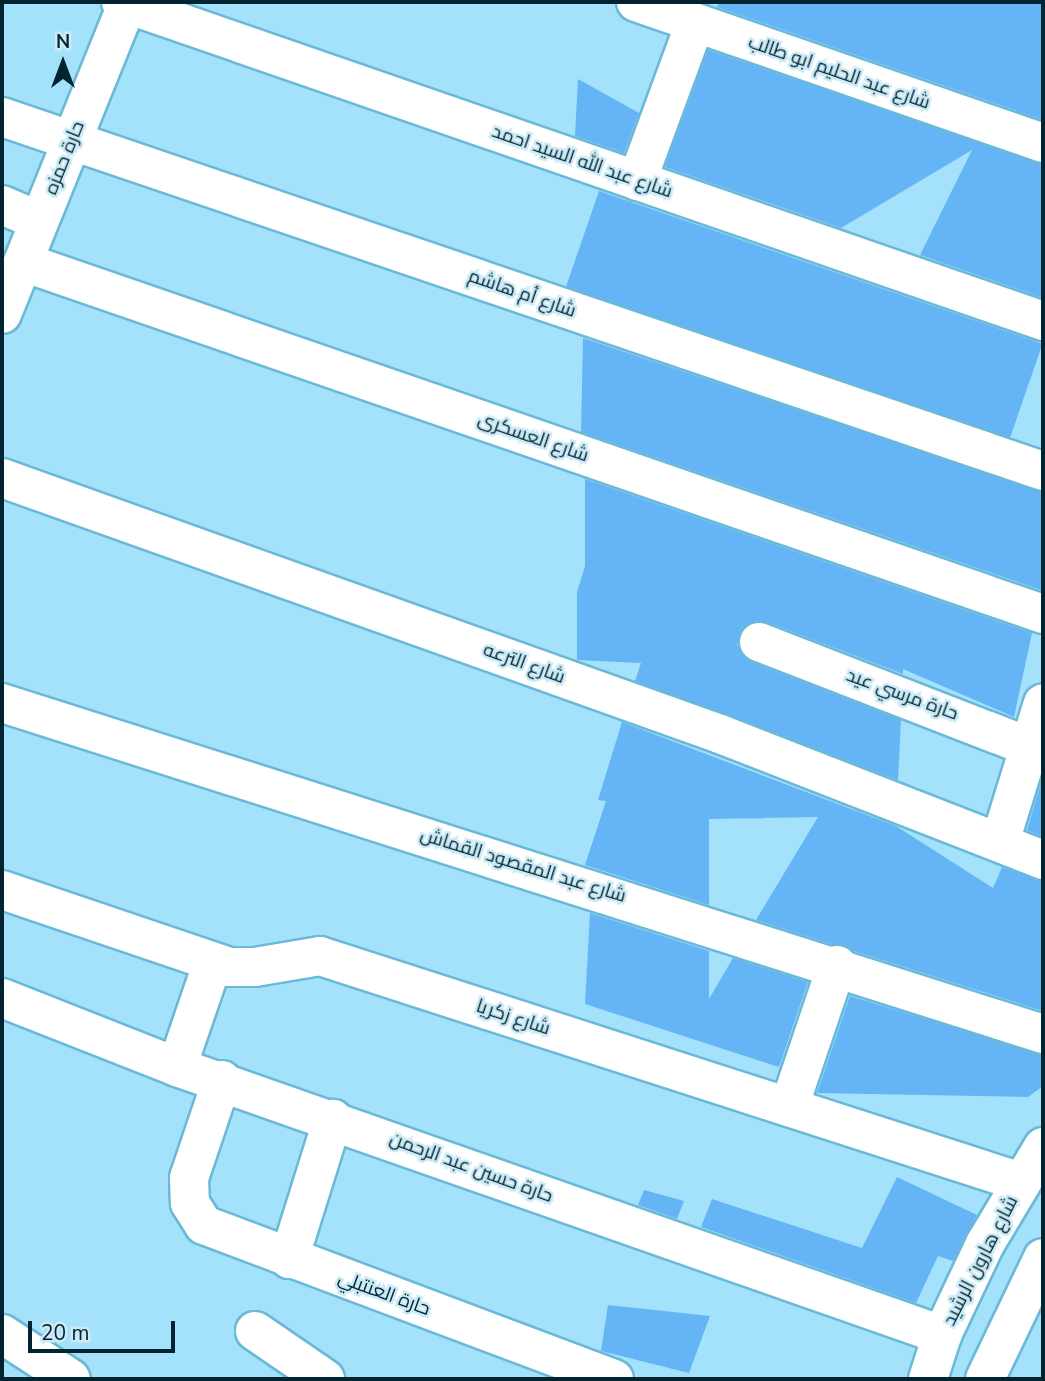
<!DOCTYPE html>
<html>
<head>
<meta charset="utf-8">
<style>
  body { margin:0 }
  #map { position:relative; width:1045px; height:1381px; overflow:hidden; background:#a4e2fb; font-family:"Nunito Sans",Cairo,sans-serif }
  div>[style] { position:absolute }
  .building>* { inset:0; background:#65b4f5; transform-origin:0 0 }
  .roads { filter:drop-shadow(2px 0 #6bb9d8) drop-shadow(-2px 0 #6bb9d8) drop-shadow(0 2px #6bb9d8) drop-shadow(0 -2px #6bb9d8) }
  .minor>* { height:38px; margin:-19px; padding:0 19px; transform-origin:19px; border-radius:19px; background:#fff }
  .major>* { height:38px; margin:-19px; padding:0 19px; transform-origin:19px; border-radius:19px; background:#fff }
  span { translate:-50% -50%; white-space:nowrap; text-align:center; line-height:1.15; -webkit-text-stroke:5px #cceaf6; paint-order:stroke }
  .street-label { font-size:19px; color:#012430 }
  .frame { position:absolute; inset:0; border:4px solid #012430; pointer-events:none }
  .north { position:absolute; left:28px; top:28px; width:70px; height:70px; -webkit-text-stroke:5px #cceaf6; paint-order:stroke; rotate:0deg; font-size:19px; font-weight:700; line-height:28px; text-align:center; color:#012430 }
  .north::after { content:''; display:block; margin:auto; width:24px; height:32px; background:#012430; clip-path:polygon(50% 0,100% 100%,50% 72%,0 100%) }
  .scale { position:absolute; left:28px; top:1321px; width:147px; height:32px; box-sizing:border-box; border:4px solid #012430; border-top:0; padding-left:9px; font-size:21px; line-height:24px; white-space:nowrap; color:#012430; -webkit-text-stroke:5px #cceaf6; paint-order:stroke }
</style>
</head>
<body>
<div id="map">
  <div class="building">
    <i style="clip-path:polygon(719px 2px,1043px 2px,1043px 120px,717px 7px)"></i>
    <i style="clip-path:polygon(708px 50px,1043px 164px,1043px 298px,920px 255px,972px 150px,841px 228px,665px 167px)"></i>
    <i style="clip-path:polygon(578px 79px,639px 113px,624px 153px,575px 136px)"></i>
    <i style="left:599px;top:191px;width:469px;height:102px;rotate:19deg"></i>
    <i style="clip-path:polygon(583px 338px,1043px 492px,1041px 590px,581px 432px)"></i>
    <i style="clip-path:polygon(585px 479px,1032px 633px,1014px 717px,903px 669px,903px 674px,767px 622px,745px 625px,737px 645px,751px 662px,901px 720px,898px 780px,635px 681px,641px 663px,577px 660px,577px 592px,585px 566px)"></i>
    <i style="clip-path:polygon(622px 722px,896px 826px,993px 888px,1002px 867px,1043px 881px,1043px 1011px,756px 920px,818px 817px,709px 819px,709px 905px,585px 865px,606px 801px,598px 800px)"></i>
    <i style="clip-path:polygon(1043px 776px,1043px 837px,1027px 830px)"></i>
    <i style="clip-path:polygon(590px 913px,709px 951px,709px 999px,733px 958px,808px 982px,779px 1067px,585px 1004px)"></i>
    <i style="clip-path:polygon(850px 996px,1043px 1055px,1043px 1086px,1028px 1097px,817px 1093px)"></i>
    <i style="clip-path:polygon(897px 1177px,977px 1215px,953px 1261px,938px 1256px,916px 1303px,701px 1227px,712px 1199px,862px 1248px)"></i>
    <i style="clip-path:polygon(644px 1190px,684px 1201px,677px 1219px,638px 1205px)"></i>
    <i style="clip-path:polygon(608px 1305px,710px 1316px,689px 1373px,601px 1351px)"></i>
  </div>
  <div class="roads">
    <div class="minor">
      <i style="left:121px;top:2px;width:976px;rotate:19.08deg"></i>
      <i style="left:636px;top:2px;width:431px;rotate:19.1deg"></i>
      <i style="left:2px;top:117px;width:1100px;rotate:18.78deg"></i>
      <i style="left:637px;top:181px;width:168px;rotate:-69.8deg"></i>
      <i style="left:2px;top:205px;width:40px;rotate:23.4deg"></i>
      <i style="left:23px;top:262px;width:1079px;rotate:19.04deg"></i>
      <i style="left:2px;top:314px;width:336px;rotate:-68deg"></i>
      <i style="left:2px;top:478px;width:762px;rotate:19.62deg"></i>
      <i style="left:720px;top:734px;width:347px;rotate:21.3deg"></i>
      <i style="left:759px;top:642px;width:305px;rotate:21.2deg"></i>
      <i style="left:2px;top:703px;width:1092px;rotate:17.64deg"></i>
      <i style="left:1000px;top:842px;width:145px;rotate:-72.8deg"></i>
      <i style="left:2px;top:890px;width:240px;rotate:18.7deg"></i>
      <i style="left:229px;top:967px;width:26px"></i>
      <i style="left:255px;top:967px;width:66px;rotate:-9.6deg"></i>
      <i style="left:320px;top:956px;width:737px;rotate:17.87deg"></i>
      <i style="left:2px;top:998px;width:188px;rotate:21.5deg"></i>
      <i style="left:177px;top:1067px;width:811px;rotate:19.31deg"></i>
      <i style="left:177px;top:1067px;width:111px;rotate:-71.1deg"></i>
      <i style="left:222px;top:1080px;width:103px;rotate:108.6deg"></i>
      <i style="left:189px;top:1178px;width:25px;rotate:88deg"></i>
      <i style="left:190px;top:1203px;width:26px;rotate:58deg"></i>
      <i style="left:204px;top:1225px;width:438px;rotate:20.6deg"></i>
      <i style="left:789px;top:1107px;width:150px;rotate:-71.3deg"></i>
      <i style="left:289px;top:1259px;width:147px;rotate:-72.6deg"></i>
      <i style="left:255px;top:1331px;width:85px;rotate:34.4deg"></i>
      <i style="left:928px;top:1379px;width:46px;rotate:-72.3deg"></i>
      <i style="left:942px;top:1335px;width:101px;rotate:-64.7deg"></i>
      <i style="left:985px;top:1244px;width:113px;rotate:-59.1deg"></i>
      <i style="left:985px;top:1379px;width:134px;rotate:-64.4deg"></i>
    </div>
    <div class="major">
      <i style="left:2px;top:1334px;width:82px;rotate:33.1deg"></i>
    </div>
  </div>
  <div class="street-label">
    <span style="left:839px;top:73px;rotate:19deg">شارع عبد الحليم ابو طالب</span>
    <span style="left:65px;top:158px;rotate:-68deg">حارة حمزه</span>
    <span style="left:582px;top:162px;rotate:19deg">شارع عبد الله السيد احمد</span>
    <span style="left:522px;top:294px;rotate:19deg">شارع أم هاشم</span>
    <span style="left:533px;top:438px;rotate:19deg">شارع العسكرى</span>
    <span style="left:524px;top:664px;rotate:20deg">شارع الترعه</span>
    <span style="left:902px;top:695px;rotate:20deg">حارة مرسي عيد</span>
    <span style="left:523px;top:866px;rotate:17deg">شارع عبد المقصود القماش</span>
    <span style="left:513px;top:1018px;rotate:18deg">شارع زكريا</span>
    <span style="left:471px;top:1168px;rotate:20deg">حارة حسين عبد الرحمن</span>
    <span style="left:981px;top:1261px;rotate:-63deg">شارع هارون الرشيد</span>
    <span style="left:384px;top:1294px;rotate:20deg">حارة العنتبلي</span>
  </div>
  <div class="frame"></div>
  <div class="north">N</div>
  <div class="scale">20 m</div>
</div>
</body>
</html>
